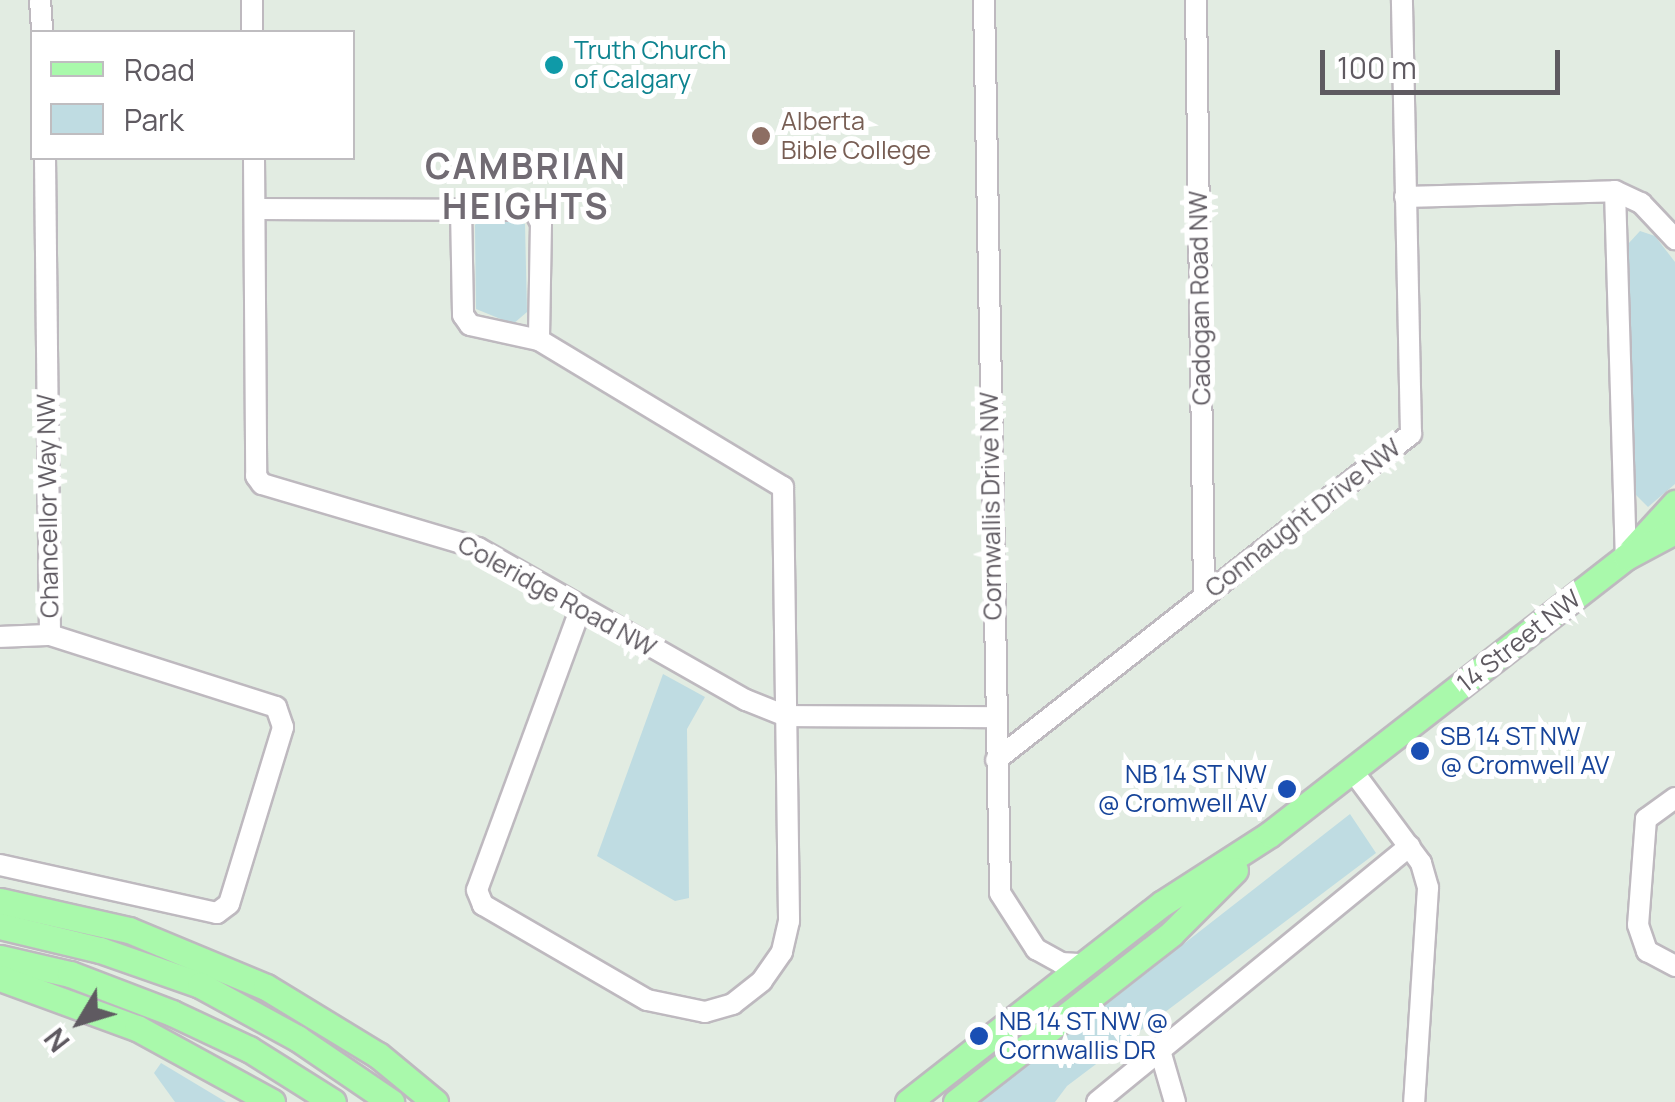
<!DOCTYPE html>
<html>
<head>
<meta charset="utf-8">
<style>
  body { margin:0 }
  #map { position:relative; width:1675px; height:1102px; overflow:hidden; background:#e2ece2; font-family:Manrope,sans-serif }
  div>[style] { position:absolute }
  .green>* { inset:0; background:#bfdce2 }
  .roads { filter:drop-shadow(2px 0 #beb9bf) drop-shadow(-2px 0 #beb9bf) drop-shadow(0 2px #beb9bf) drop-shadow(0 -2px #beb9bf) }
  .minor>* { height:20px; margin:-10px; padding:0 10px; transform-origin:10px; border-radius:10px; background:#fff }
  .major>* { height:25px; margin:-12.5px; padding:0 12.5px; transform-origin:12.5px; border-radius:12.5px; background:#a9f9ab }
  .dots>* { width:28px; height:28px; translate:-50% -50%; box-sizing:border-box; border:5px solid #fff; border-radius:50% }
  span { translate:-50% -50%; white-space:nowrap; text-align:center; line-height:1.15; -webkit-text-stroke:10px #fff; paint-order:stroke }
  .culture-label { font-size:25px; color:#0d838f }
  .left { translate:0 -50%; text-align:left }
  .education-label { font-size:25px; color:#785e54 }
  .street-label { font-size:25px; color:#5f5a61 }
  .transit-label { font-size:25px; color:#164399 }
  .right { translate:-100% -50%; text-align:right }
  .district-label { font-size:35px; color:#716b73; font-weight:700; letter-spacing:2.5px }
  .legend { position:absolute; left:30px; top:30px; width:325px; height:130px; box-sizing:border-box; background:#fff; border:2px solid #bfbdc0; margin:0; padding:12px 18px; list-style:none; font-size:30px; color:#5f5a61 }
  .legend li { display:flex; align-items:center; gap:20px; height:50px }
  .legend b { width:50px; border:2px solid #bfbdc0 }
  .north { position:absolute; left:30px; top:972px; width:100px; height:100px; -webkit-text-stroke:8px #fff; paint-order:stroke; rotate:232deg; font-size:28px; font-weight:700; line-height:40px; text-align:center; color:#5f5a61 }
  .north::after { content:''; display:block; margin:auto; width:35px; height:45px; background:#5f5a61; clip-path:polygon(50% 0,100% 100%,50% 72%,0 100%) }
  .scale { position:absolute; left:1320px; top:50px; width:240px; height:45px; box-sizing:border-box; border:5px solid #5f5a61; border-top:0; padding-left:12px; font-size:30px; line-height:35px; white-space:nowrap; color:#5f5a61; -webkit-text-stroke:8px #fff; paint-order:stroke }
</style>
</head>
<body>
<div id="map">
  <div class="green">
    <i style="clip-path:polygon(482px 217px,525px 224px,527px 312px,513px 324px,476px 309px,475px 225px)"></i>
    <i style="clip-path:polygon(1640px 231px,1655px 236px,1675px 262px,1675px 484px,1648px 507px,1634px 493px,1628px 244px)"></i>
    <i style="clip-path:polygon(663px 674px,705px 697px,687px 729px,689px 898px,675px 901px,597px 856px)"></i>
    <i style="clip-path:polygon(1350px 814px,1376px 853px,1067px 1086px,1055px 1102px,981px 1102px)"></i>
    <i style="clip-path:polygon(161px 1063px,226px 1102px,175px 1102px,154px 1073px)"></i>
  </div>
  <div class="roads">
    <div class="minor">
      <i style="left:40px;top:0;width:32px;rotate:86deg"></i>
      <i style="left:984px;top:0;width:893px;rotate:88.97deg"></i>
      <i style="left:1000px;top:893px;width:67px;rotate:57.3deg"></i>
      <i style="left:1036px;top:949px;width:29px;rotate:29deg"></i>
      <i style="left:1061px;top:963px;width:22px;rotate:3deg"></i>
      <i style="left:1196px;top:0;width:596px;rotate:89.23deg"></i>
      <i style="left:252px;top:32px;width:32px;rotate:-90deg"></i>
      <i style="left:254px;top:158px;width:318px;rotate:89.6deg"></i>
      <i style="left:256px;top:476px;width:10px;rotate:53deg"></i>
      <i style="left:262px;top:484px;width:225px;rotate:16.5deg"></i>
      <i style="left:478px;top:548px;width:308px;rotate:29.6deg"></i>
      <i style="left:746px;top:700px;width:43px;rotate:21.8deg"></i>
      <i style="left:786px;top:716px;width:208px;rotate:0.3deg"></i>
      <i style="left:1615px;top:191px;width:366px;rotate:88.3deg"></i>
      <i style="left:1405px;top:197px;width:210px;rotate:-1.6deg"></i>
      <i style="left:1615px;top:191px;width:29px;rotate:25deg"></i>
      <i style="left:1641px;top:203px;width:50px;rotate:46.6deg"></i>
      <i style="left:256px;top:209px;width:278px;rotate:0.2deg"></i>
      <i style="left:534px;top:210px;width:15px;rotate:62deg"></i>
      <i style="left:541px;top:223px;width:117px;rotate:91deg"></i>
      <i style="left:461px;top:209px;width:106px;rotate:88.9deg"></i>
      <i style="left:463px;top:315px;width:12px;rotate:55deg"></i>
      <i style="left:470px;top:325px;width:71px;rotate:12.3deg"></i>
      <i style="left:539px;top:340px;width:285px;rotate:31.1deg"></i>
      <i style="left:783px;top:487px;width:434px;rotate:89.2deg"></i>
      <i style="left:789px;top:921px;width:32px;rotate:103deg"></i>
      <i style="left:782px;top:952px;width:35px;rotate:125deg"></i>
      <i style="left:762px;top:981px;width:37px;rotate:142deg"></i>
      <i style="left:733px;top:1004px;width:29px;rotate:164deg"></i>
      <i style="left:705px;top:1012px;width:59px;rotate:-168.3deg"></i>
      <i style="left:647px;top:1000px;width:190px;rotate:-149.9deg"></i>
      <i style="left:483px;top:905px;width:16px;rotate:-112deg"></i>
      <i style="left:477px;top:890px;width:301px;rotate:-69.8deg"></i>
      <i style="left:0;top:637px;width:50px;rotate:-2.3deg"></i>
      <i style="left:996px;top:760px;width:528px;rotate:-38.15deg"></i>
      <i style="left:1411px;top:434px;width:434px;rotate:-91.2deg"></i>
      <i style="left:1352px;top:770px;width:116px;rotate:53.4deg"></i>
      <i style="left:1421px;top:863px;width:26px;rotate:74deg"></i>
      <i style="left:1428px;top:888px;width:214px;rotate:93.7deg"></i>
      <i style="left:1675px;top:798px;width:36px;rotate:144deg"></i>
      <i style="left:1646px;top:819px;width:106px;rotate:94.3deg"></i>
      <i style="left:1638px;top:925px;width:28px;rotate:71deg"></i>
      <i style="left:1647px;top:951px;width:32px;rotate:28deg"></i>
      <i style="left:0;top:865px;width:222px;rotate:12.5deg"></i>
      <i style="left:217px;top:913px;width:15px;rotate:-37deg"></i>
      <i style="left:229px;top:904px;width:185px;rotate:-73deg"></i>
      <i style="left:283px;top:727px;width:21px;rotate:-109deg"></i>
      <i style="left:276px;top:707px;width:237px;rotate:-162.3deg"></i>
      <i style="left:50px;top:635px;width:477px;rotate:-90.6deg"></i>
      <i style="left:1159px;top:1047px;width:57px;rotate:73.8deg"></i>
      <i style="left:1097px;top:1102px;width:404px;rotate:-39.3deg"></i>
    </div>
    <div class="major">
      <i style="left:1632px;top:550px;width:64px;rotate:-47.5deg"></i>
      <i style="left:0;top:901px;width:132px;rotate:12.7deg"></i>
      <i style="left:129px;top:930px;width:148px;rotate:22.6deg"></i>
      <i style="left:266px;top:987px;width:131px;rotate:31.3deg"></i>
      <i style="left:378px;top:1055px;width:74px;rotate:39.5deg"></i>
      <i style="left:0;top:926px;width:103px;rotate:13.5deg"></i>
      <i style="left:100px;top:950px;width:106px;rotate:19.3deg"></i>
      <i style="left:200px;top:985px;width:111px;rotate:28.7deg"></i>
      <i style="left:297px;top:1038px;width:114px;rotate:34.2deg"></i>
      <i style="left:0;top:958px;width:72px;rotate:12.9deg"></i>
      <i style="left:70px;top:974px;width:109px;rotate:20.9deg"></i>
      <i style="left:172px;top:1013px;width:85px;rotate:25.1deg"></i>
      <i style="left:249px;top:1049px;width:99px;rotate:32.2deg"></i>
      <i style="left:0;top:978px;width:146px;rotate:20.1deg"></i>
      <i style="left:137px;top:1028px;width:154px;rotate:28.7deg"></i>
      <i style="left:908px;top:1102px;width:323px;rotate:-38deg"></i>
      <i style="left:1163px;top:903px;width:127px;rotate:-32.8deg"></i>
      <i style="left:1270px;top:834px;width:451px;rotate:-37.9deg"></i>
      <i style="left:1626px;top:557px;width:55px;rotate:-28deg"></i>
      <i style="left:956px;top:1102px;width:274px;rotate:-38deg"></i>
      <i style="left:1172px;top:933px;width:89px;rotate:-45deg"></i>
    </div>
  </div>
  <div class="dots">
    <i style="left:554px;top:65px;background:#0f9aa8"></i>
    <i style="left:761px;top:136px;background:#8d6e63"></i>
    <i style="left:1420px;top:751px;background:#1a4fb4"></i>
    <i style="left:1287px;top:789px;background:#1a4fb4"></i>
    <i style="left:979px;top:1036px;background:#1a4fb4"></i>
  </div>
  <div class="culture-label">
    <span class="left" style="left:574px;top:65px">Truth Church<br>of Calgary</span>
  </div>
  <div class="education-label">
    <span class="left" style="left:781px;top:136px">Alberta<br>Bible College</span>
  </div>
  <div class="street-label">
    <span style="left:1200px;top:298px;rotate:-91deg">Cadogan Road NW</span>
    <span style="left:48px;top:506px;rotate:-91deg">Chancellor Way NW</span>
    <span style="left:991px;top:506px;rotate:-91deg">Cornwallis Drive NW</span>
    <span style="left:1303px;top:518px;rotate:-38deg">Connaught Drive NW</span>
    <span style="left:557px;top:596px;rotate:29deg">Coleridge Road NW</span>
    <span style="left:1519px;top:641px;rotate:-38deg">14 Street NW</span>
  </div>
  <div class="transit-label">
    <span class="left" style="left:1440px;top:751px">SB 14 ST NW<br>@ Cromwell AV</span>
    <span class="right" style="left:1267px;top:789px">NB 14 ST NW<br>@ Cromwell AV</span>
    <span class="left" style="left:999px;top:1036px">NB 14 ST NW @<br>Cornwallis DR</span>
  </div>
  <div class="district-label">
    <span style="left:526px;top:186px">CAMBRIAN<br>HEIGHTS</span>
  </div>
  <ul class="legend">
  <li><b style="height:12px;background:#a9f9ab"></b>Road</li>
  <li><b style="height:28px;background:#bfdce2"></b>Park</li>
  </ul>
  <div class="north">N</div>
  <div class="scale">100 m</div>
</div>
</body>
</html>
